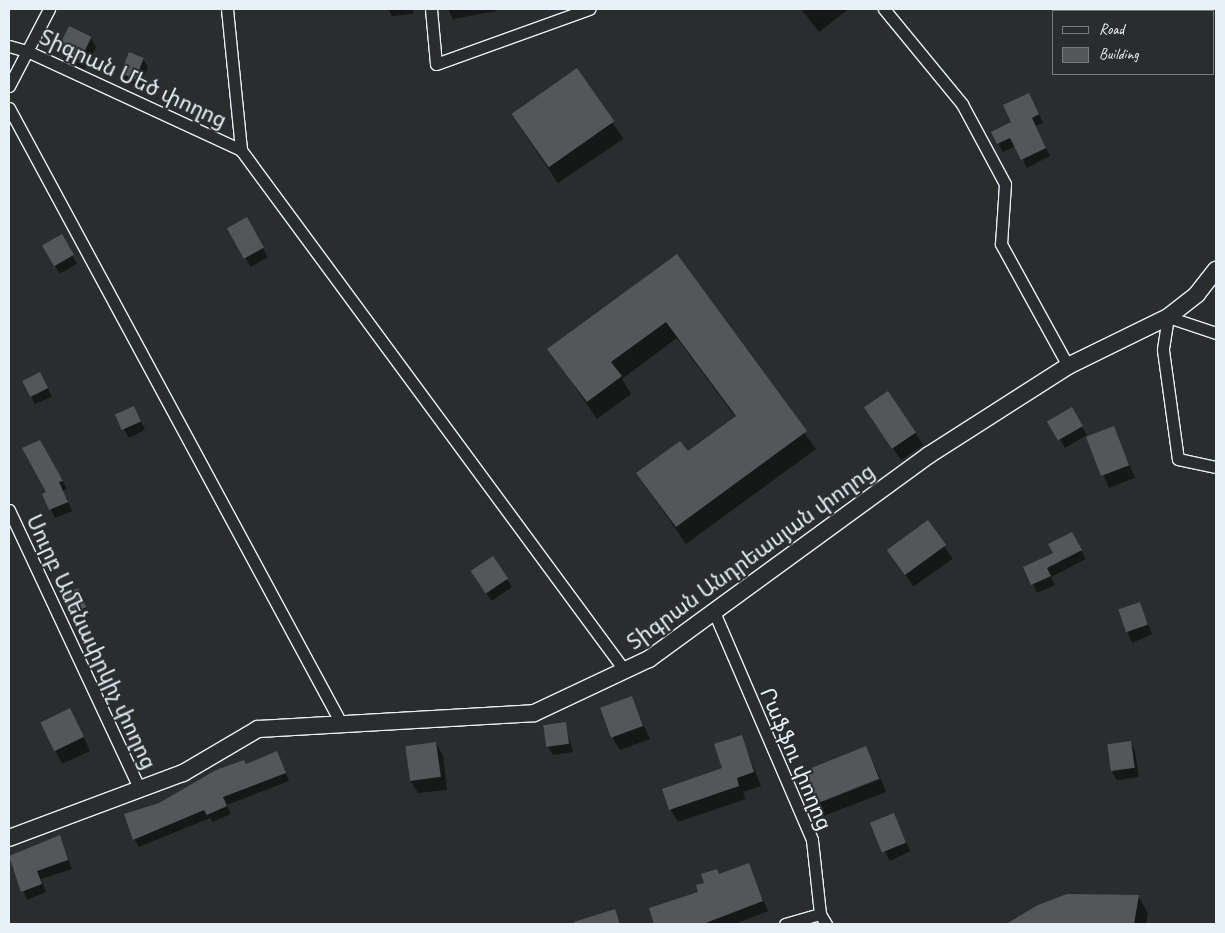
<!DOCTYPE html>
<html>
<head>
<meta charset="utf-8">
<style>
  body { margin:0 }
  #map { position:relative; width:1225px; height:933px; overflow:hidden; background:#2a2d2e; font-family:Caveat,"Noto Sans Armenian",sans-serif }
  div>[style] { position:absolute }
  .shadow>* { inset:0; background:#0007; transform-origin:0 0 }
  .building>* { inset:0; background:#535759; transform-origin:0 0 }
  .roads { filter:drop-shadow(1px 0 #e8f1f8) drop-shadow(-1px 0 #e8f1f8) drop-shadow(0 1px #e8f1f8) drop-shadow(0 -1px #e8f1f8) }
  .minor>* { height:11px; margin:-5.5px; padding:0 5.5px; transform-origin:5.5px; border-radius:5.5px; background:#2a2d2e }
  .secondary>* { height:16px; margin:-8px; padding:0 8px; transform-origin:8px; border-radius:8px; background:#2a2d2e }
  span { translate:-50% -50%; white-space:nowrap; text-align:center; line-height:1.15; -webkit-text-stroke:4px #2a2d2e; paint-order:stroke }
  .street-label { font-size:21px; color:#e8f1f8 }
  .frame { position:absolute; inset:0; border:10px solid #e8f1f8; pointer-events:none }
  .legend { position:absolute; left:1052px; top:10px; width:162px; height:65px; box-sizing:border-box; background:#2a2d2e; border:1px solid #767b7f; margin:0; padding:6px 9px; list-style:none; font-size:15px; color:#e8f1f8 }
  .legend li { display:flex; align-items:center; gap:10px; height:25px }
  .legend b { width:25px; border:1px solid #767b7f }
</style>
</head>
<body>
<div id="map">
  <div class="shadow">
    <i style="clip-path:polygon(388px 9px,413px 9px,413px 14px,392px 16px)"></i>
    <i style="clip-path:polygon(448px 9px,496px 9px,496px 11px,453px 19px)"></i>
    <i style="clip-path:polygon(801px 9px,849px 9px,819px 32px)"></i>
    <i style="clip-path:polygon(91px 38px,96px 47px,85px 69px,64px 58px,59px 50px)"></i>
    <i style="clip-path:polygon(143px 59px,148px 67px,139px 87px,126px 81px,121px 72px)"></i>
    <i style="left:577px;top:70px;width:83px;height:79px;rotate:56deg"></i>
    <i style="clip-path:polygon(1033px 102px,1043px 123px,1036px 126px,1050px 156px,1027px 168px,1016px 146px,1003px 152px,998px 143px)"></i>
    <i style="left:246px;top:219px;width:44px;height:20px;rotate:60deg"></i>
    <i style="left:61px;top:236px;width:32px;height:20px;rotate:60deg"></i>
    <i style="clip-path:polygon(676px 256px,816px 449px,686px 544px,637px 473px,688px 453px,736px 418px,677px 338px,622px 379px,631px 394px,597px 419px,549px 349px)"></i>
    <i style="clip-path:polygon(23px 381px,45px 382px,52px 397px,35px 404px)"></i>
    <i style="clip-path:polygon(134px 407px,145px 430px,129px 438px,124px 429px)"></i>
    <i style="clip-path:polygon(1071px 408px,1088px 437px,1113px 428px,1135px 478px,1109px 488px,1087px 435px,1065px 448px,1049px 422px)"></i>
    <i style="clip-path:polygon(874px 421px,915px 432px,923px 445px,901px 460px)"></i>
    <i style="clip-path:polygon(40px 441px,67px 489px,63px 491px,72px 511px,55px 518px,44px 495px,48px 493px)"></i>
    <i style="left:927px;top:522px;width:45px;height:48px;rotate:55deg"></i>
    <i style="clip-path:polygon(1076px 542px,1086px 559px,1051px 577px,1055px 585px,1037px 593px,1024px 567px)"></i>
    <i style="clip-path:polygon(493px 558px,512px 587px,492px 601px,477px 580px)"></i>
    <i style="clip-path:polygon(82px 598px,90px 616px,75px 622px,71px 614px)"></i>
    <i style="left:1139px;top:603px;width:34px;height:22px;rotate:67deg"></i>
    <i style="clip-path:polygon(631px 698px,650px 739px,620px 750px,612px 737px)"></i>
    <i style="clip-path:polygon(41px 722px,77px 722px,90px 751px,62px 764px)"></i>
    <i style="clip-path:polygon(565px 723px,573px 752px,553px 755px,548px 747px)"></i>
    <i style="clip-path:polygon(741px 736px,761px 786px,743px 792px,746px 799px,678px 822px,670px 809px,723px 769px)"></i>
    <i style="clip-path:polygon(1130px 742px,1135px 751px,1139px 777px,1117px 780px,1112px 772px)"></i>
    <i style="clip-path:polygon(436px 743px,443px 756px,447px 790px,418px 793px,410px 780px)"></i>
    <i style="clip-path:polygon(865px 747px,880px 777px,818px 802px)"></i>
    <i style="clip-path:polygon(281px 761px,289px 781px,227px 805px,231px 814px,213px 822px,210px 818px,139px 847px,134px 839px,160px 804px,246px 765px)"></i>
    <i style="left:881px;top:779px;width:14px;height:67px;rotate:69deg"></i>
    <i style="left:893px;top:814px;width:41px;height:23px;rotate:65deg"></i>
    <i style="clip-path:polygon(59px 836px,72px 869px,41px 879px,46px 892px,27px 900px,9px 857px)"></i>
    <i style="clip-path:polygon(748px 865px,768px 911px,735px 924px,656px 924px,651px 909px,699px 893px,719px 875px)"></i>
    <i style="clip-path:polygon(1138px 896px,1148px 913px,1146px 924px,1008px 924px,1038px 906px)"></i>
    <i style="clip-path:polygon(614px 910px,621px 924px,589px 924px,587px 919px)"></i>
  </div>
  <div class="building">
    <i style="left:69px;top:26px;width:25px;height:26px;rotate:26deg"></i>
    <i style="left:129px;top:52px;width:16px;height:23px;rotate:22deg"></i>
    <i style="left:577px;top:68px;width:65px;height:80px;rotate:55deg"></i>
    <i style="clip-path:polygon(1029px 93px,1039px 114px,1032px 118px,1046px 148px,1021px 160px,1010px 138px,997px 144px,991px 132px,1011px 122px,1003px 105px)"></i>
    <i style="left:247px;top:217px;width:35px;height:23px;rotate:61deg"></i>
    <i style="left:62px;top:234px;width:24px;height:23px;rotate:60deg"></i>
    <i style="clip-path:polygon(677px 254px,807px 431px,676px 527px,636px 473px,680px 441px,688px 451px,736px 416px,666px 322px,611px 362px,622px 376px,587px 402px,547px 349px)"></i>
    <i style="left:40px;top:372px;width:18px;height:20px;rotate:63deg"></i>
    <i style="left:888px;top:391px;width:50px;height:29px;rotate:56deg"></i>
    <i style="left:134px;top:406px;width:17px;height:21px;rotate:66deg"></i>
    <i style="left:1072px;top:407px;width:22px;height:29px;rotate:60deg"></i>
    <i style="left:1114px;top:426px;width:42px;height:30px;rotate:69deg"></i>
    <i style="clip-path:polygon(40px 440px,63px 481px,59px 482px,68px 502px,49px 510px,42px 494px,46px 492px,22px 448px)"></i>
    <i style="left:928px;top:520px;width:31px;height:51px;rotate:54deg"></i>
    <i style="clip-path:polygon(1072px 532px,1082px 550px,1047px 568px,1051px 576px,1031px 585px,1023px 567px,1053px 553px,1048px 544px)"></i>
    <i style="left:493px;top:556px;width:27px;height:27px;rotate:56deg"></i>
    <i style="left:78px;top:588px;width:21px;height:18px;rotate:67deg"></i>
    <i style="left:1140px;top:602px;width:24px;height:23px;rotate:71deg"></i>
    <i style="left:632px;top:696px;width:32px;height:34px;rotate:70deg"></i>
    <i style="left:70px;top:708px;width:32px;height:33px;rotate:64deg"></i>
    <i style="left:566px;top:722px;width:22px;height:23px;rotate:82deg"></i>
    <i style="clip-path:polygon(742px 735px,754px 772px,737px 778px,739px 786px,669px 810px,662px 789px,722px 768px,714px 744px)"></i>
    <i style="left:1131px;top:741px;width:27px;height:24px;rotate:82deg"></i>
    <i style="left:436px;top:742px;width:35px;height:31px;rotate:82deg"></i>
    <i style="left:866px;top:746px;width:35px;height:67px;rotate:68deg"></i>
    <i style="clip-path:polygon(277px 751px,286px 773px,223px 797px,227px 806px,207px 815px,204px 810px,133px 840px,124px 814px,159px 803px,216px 770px,244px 760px,246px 764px)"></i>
    <i style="left:894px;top:813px;width:32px;height:26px;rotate:68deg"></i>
    <i style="clip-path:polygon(60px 835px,68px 860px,37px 871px,42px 884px,21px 892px,9px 856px)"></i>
    <i style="clip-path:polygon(749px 863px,763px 901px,703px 924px,654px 924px,649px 908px,698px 892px,696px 885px,704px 883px,701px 874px,717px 869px,719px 874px)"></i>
    <i style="clip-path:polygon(1067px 894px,1139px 895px,1134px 924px,1006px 924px,1038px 905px)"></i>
    <i style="clip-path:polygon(615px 909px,620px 924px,574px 924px,574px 922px)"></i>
  </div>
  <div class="roads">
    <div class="minor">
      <i style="left:227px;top:9px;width:142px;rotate:84.3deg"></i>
      <i style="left:431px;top:9px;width:55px;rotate:84.8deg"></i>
      <i style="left:436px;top:64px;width:163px;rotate:-19.8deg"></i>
      <i style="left:884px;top:9px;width:123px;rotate:50.6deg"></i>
      <i style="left:962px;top:104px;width:91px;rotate:61.7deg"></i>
      <i style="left:1005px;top:184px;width:60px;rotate:93.8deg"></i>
      <i style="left:1001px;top:244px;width:139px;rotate:61.2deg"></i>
      <i style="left:9px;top:46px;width:19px;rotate:16deg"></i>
      <i style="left:27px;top:51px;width:236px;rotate:24.8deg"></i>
      <i style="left:241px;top:150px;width:647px;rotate:53.61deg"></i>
      <i style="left:9px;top:86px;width:87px;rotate:-62.5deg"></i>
      <i style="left:9px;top:108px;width:699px;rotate:61.64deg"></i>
      <i style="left:1216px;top:333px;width:51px;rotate:-161.6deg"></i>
      <i style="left:1168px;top:317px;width:33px;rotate:99deg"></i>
      <i style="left:1163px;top:350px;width:110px;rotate:82.2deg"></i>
      <i style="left:1178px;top:459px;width:39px;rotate:12deg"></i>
      <i style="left:9px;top:510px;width:309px;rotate:64.9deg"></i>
      <i style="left:714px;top:612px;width:248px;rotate:66.7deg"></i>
      <i style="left:812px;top:840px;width:74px;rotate:83.8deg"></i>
      <i style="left:820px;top:914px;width:12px;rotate:59deg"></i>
      <i style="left:785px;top:924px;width:36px;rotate:-16deg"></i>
    </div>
    <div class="secondary">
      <i style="left:9px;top:838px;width:186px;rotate:-20.5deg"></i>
      <i style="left:183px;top:773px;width:87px;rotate:-30.4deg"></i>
      <i style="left:258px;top:729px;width:276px;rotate:-3.3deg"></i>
      <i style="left:534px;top:713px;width:127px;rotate:-25.2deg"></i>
      <i style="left:649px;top:659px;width:346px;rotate:-36.1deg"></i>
      <i style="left:929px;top:455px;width:165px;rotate:-32.6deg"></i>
      <i style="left:1068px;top:366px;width:111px;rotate:-26.1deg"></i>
      <i style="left:1168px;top:317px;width:37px;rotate:-38deg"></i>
      <i style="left:1197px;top:294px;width:31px;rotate:-52deg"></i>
    </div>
  </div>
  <div class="street-label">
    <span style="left:133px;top:79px;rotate:25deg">Տիգրան Մեծ փողոց</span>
    <span style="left:751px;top:557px;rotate:-36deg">Տիգրան Անդրեասյան փողոց</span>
    <span style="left:91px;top:642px;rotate:65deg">Սուրբ Ամենափրկիչ փողոց</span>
    <span style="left:796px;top:759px;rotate:67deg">Րաֆֆու փողոց</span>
  </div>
  <div class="frame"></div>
  <ul class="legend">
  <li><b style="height:6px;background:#2a2d2e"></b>Road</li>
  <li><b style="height:14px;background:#535759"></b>Building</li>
  </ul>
</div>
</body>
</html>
